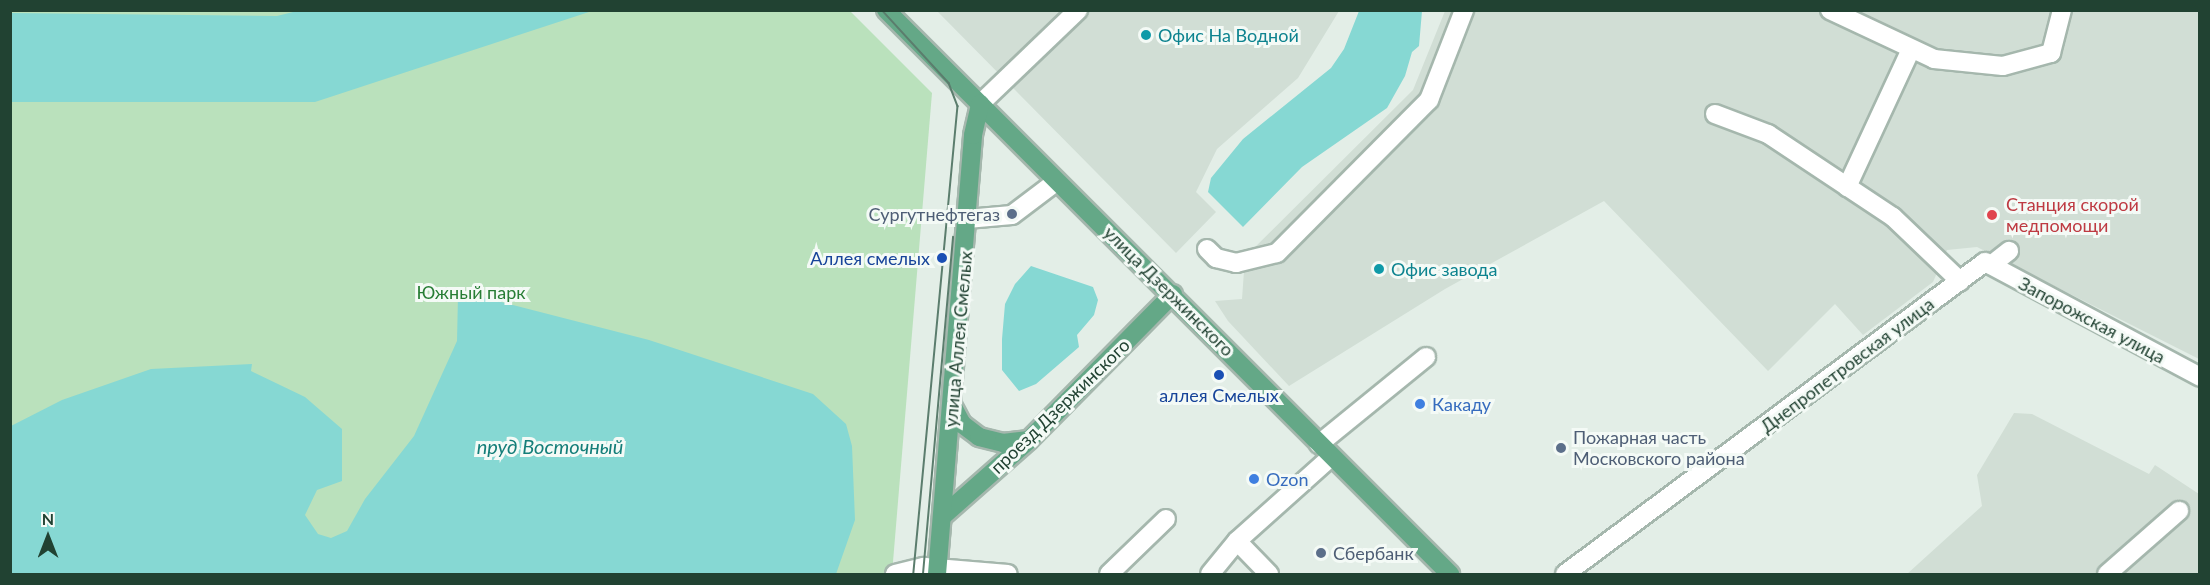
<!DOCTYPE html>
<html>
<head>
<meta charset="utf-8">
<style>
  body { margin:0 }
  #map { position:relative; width:2210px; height:585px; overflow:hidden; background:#e3eee7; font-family:Lato,sans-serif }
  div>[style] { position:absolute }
  .built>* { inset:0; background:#d1ded5 }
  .green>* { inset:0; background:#bae1bc }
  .water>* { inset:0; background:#86d8d3 }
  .roads { filter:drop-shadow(2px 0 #a5b7ad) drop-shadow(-2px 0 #a5b7ad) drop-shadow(0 2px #a5b7ad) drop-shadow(0 -2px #a5b7ad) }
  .minor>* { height:18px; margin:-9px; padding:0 9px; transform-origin:9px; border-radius:9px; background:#fff }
  .major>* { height:18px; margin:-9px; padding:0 9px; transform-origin:9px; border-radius:9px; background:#64a887 }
  .tram>* { height:1.5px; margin:-0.75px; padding:0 0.75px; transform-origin:0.75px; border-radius:0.75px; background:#5b7d6d }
  .dots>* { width:16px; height:16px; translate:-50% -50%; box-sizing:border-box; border:3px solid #f4faf6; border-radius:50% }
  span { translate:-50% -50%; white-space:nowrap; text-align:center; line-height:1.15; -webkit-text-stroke:6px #f4faf6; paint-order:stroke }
  .culture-label { font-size:18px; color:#0d838f }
  .left { translate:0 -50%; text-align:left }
  .health-label { font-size:18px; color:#be3a42 }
  .service-label { font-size:18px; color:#4e5e75 }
  .right { translate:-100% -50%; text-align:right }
  .transit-label { font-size:18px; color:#164399 }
  .street-label { font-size:18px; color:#214232 }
  .park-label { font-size:18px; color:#277d35 }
  .shop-label { font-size:18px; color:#366cbe }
  .water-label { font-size:20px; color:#147e79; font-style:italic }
  .frame { position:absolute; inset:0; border:12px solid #214232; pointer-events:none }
  .north { position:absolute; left:18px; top:507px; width:60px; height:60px; -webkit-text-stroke:4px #f4faf6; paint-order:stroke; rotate:0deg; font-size:16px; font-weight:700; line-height:24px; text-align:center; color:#214232 }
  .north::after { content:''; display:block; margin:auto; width:21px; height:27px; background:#214232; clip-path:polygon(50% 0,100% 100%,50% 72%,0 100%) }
</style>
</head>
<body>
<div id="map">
  <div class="built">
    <i style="clip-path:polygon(937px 11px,1339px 11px,1298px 78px,1217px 149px,1196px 192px,1216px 212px,1176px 253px)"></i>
    <i style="clip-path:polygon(1445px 11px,2199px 11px,2199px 359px,1977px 247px,1947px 250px,1933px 282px,1863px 335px,1835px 304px,1768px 371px,1604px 201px,1445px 289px,1289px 386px,1228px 321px,1215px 301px,1242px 299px,1245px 257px,1413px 90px)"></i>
    <i style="clip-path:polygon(2014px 413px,2032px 414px,2149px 474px,2155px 465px,2199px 494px,2199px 574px,1907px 574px,1982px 506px,1977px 475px)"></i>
  </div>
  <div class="green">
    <i style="clip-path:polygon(10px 11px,850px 11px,932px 93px,892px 574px,11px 574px)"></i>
  </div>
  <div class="water">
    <i style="clip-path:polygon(301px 10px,592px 11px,315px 102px,11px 102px,11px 13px,277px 16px)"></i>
    <i style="clip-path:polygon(1359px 11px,1422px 11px,1419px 46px,1412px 52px,1405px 76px,1387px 108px,1302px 167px,1243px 227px,1208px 192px,1211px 178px,1243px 139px,1331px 68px,1344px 49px)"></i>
    <i style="clip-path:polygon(1031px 266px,1093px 287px,1098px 300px,1094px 315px,1077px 335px,1079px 347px,1036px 384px,1019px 391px,1002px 370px,1002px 339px,1005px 304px,1015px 284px)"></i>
    <i style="clip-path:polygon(474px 295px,649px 340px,813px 394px,846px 424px,852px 446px,855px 520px,836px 574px,11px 574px,11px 426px,62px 400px,151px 369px,252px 364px,251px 371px,305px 397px,342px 429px,342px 481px,317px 490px,305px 515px,318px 534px,331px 538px,347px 531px,365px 499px,414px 436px,457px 341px,458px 296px)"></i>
  </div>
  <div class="roads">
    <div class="minor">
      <i style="left:1830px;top:10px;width:115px;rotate:25.2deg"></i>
      <i style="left:1934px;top:59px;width:69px;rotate:5.8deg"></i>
      <i style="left:2003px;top:66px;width:50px;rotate:-15.2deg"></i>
      <i style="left:2051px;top:53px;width:44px;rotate:-75.7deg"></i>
      <i style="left:980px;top:104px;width:136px;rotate:-43.8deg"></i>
      <i style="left:1715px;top:114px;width:57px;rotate:20.7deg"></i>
      <i style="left:1768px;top:134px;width:150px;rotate:33.6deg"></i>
      <i style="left:1893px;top:217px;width:93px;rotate:43.7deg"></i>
      <i style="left:1847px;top:187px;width:150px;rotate:-65.1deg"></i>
      <i style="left:967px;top:219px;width:45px;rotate:-5.1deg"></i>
      <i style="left:1012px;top:215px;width:56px;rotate:-37.1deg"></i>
      <i style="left:1207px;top:249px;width:13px;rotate:45deg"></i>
      <i style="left:1216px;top:258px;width:21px;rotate:14deg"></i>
      <i style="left:1236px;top:263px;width:42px;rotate:-13.7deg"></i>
      <i style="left:1277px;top:253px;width:216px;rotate:-45.2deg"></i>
      <i style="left:1429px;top:100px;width:97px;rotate:-68.7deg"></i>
      <i style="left:1991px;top:265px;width:23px;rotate:-38deg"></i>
      <i style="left:1319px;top:444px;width:138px;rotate:-39.1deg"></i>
      <i style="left:1237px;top:541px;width:46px;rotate:45.9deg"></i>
      <i style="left:895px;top:574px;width:30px;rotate:-14deg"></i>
      <i style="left:924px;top:567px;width:84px;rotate:4.8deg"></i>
      <i style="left:1109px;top:574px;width:79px;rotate:-44deg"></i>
      <i style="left:1210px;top:574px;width:43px;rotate:-50.7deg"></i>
      <i style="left:1237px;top:541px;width:127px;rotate:-41.8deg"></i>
      <i style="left:1565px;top:574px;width:523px;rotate:-36.61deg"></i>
      <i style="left:1985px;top:262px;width:244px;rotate:28.1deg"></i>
      <i style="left:2107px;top:574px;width:96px;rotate:-41.2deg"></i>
    </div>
    <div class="major">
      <i style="left:886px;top:10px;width:798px;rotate:45deg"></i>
      <i style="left:953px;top:407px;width:19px;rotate:62deg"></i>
      <i style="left:962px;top:424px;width:21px;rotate:37deg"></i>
      <i style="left:979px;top:437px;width:25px;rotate:14deg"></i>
      <i style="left:1003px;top:443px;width:26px;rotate:-7deg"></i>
      <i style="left:944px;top:515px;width:113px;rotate:-41.4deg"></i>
      <i style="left:1029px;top:440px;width:205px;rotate:-45.4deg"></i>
      <i style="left:937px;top:574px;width:440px;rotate:-85.3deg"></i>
      <i style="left:973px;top:135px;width:32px;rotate:-77deg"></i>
    </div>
  </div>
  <div class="tram">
    <i style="left:692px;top:10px;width:1px;rotate:90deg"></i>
    <i style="left:882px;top:10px;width:99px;rotate:47.5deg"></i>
    <i style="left:949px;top:83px;width:25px;rotate:69deg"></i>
    <i style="left:958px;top:106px;width:470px;rotate:95.4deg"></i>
    <i style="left:923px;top:574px;width:338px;rotate:-84.9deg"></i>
  </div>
  <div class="dots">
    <i style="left:1146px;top:35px;background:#0f9aa8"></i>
    <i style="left:1012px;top:214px;background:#5c6f8a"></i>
    <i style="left:1992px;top:215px;background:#e0444e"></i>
    <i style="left:942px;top:258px;background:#1a4fb4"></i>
    <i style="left:1379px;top:269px;background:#0f9aa8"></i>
    <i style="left:1219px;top:375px;background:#1a4fb4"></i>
    <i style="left:1420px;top:404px;background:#3f7fe0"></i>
    <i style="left:1561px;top:448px;background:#5c6f8a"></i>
    <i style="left:1254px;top:479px;background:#3f7fe0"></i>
    <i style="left:1321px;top:553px;background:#5c6f8a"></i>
  </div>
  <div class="culture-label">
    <span class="left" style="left:1158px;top:35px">Офис На Водной</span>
    <span class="left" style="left:1391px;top:269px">Офис завода</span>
  </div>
  <div class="health-label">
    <span class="left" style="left:2006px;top:215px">Станция скорой<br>медпомощи</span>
  </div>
  <div class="service-label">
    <span class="right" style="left:1000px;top:214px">Сургутнефтегаз</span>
    <span class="left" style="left:1573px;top:448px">Пожарная часть<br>Московского района</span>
    <span class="left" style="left:1333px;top:553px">Сбербанк</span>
  </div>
  <div class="transit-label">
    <span class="right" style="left:930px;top:258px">Аллея смелых</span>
    <span style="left:1219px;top:395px">аллея Смелых</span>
  </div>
  <div class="street-label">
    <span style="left:1169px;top:291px;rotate:45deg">улица Дзержинского</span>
    <span style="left:2092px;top:320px;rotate:28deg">Запорожская улица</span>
    <span style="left:958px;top:339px;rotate:-85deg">улица Аллея Смелых</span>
    <span style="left:1847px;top:365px;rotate:-37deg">Днепропетровская улица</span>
    <span style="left:1060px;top:406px;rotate:-44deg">проезд Дзержинского</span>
  </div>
  <div class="park-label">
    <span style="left:471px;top:292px">Южный парк</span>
  </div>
  <div class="shop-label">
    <span class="left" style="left:1432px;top:404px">Какаду</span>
    <span class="left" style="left:1266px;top:479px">Ozon</span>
  </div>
  <div class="water-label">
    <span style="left:550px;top:446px">пруд Восточный</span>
  </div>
  <div class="frame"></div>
  <div class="north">N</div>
</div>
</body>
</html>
